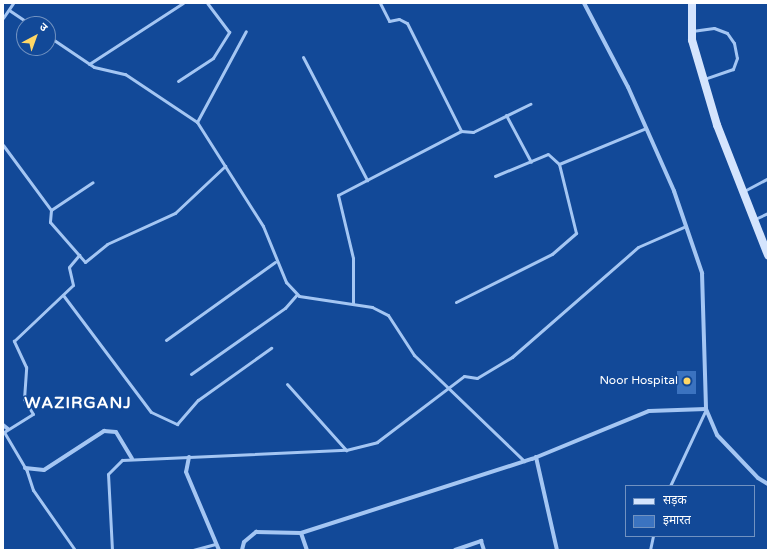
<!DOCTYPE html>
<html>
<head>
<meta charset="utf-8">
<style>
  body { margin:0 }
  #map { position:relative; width:771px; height:553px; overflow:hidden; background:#124998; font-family:"Varela Round","Noto Sans Devanagari",sans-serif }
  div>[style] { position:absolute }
  .building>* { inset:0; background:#3b73c0; transform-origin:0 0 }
  .lane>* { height:3px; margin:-1.5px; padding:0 1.5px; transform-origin:1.5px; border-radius:1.5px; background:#a4c6f3 }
  .street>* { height:4px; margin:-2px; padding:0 2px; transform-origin:2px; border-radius:2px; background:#a4c6f3 }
  .secondary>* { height:8px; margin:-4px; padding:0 4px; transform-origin:4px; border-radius:4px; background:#d4e4fd }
  .dots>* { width:11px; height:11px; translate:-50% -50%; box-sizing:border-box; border:2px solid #124998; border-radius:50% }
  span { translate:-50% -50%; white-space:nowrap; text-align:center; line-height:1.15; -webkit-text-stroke:3px #124998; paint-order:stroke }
  .poi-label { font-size:12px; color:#fff }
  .right { translate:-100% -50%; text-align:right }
  .district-label { font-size:16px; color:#fff; font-weight:700; letter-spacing:1px }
  .frame { position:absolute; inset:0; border:4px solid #fff; pointer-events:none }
  .legend { position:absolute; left:625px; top:485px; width:130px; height:52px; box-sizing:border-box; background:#124998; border:1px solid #7192c1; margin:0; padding:5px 7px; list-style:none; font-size:12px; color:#fff }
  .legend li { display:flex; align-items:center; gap:8px; height:20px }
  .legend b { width:20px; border:1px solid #7192c1 }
  .north { position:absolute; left:16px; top:16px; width:40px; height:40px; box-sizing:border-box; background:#124998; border:1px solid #7192c1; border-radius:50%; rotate:41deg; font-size:11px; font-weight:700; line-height:16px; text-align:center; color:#fff }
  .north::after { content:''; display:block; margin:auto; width:14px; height:18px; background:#ffd766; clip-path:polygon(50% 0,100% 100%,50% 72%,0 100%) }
</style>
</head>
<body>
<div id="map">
  <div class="building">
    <i style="left:677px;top:371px;width:19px;height:23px"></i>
  </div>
  <div class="lane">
    <i style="left:380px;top:3px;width:20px;rotate:63deg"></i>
    <i style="left:389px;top:21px;width:10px;rotate:-11deg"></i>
    <i style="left:399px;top:19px;width:9px;rotate:27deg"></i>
    <i style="left:407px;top:23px;width:121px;rotate:63.4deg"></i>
    <i style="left:9px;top:10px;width:25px;rotate:34deg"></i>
    <i style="left:3px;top:18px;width:18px;rotate:-56deg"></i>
    <i style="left:692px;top:31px;width:22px;rotate:-8deg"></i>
    <i style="left:714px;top:28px;width:14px;rotate:21deg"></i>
    <i style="left:727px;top:33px;width:12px;rotate:55deg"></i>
    <i style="left:734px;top:43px;width:15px;rotate:79deg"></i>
    <i style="left:737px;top:58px;width:12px;rotate:110deg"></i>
    <i style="left:733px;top:69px;width:31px;rotate:161deg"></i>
    <i style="left:48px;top:36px;width:55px;rotate:34deg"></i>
    <i style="left:94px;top:67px;width:32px;rotate:13deg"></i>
    <i style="left:125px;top:74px;width:87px;rotate:33.7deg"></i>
    <i style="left:197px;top:122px;width:123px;rotate:57.6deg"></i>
    <i style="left:263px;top:226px;width:61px;rotate:67.7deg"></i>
    <i style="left:286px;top:282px;width:19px;rotate:47deg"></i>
    <i style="left:299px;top:296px;width:74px;rotate:8.6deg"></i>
    <i style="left:372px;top:307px;width:18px;rotate:27deg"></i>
    <i style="left:388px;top:315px;width:48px;rotate:57deg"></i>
    <i style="left:414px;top:355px;width:153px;rotate:43.9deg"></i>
    <i style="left:303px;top:57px;width:139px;rotate:62.5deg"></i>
    <i style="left:89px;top:64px;width:112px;rotate:-33deg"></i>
    <i style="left:178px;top:81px;width:42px;rotate:-33.3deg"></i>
    <i style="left:213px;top:58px;width:31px;rotate:-58deg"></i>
    <i style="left:229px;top:32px;width:36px;rotate:-127deg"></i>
    <i style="left:506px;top:115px;width:53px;rotate:62deg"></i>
    <i style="left:197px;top:122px;width:103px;rotate:-61.7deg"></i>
    <i style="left:3px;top:145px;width:81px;rotate:53.6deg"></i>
    <i style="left:51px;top:210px;width:12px;rotate:95deg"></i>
    <i style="left:50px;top:222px;width:53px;rotate:48.8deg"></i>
    <i style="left:85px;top:262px;width:28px;rotate:-39deg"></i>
    <i style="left:107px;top:244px;width:75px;rotate:-24.5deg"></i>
    <i style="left:175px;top:213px;width:69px;rotate:-43.2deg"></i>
    <i style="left:495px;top:176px;width:57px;rotate:-22.5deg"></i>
    <i style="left:548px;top:154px;width:15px;rotate:42deg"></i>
    <i style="left:559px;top:164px;width:94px;rotate:-22.5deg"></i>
    <i style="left:744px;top:191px;width:27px;rotate:-28deg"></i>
    <i style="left:51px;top:210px;width:50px;rotate:-33.7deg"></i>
    <i style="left:755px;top:219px;width:14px;rotate:-25deg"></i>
    <i style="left:63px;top:295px;width:146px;rotate:53.1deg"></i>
    <i style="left:151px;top:412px;width:29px;rotate:25deg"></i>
    <i style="left:177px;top:424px;width:32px;rotate:-49deg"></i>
    <i style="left:198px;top:400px;width:90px;rotate:-35.5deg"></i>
    <i style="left:456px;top:302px;width:107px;rotate:-26.6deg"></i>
    <i style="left:552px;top:254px;width:32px;rotate:-41deg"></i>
    <i style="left:576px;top:233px;width:71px;rotate:-103.8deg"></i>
    <i style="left:353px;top:304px;width:46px;rotate:-90deg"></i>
    <i style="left:353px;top:258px;width:65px;rotate:-103.4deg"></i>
    <i style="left:338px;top:195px;width:139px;rotate:-27.5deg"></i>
    <i style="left:461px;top:131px;width:12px;rotate:5deg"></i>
    <i style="left:473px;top:132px;width:64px;rotate:-26.2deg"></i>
    <i style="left:166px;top:340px;width:134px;rotate:-35.6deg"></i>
    <i style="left:191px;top:374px;width:115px;rotate:-35.1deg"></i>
    <i style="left:285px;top:308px;width:18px;rotate:-49deg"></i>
    <i style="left:287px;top:384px;width:89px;rotate:48.2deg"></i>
    <i style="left:346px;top:450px;width:32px;rotate:-14deg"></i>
    <i style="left:377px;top:442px;width:109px;rotate:-37.2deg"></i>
    <i style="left:464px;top:376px;width:13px;rotate:9deg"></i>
    <i style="left:477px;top:378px;width:41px;rotate:-31deg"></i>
    <i style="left:512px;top:357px;width:167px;rotate:-41.1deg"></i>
    <i style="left:638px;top:247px;width:52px;rotate:-23.6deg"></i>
    <i style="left:670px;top:486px;width:85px;rotate:-64.9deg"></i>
    <i style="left:75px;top:550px;width:73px;rotate:-125deg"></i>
    <i style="left:33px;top:490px;width:20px;rotate:-108deg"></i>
    <i style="left:27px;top:471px;width:45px;rotate:-120.5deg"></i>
    <i style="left:4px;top:432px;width:34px;rotate:-32deg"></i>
    <i style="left:33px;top:414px;width:17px;rotate:-121deg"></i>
    <i style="left:24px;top:399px;width:32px;rotate:-86deg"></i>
    <i style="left:26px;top:367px;width:29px;rotate:-115deg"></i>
    <i style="left:14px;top:341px;width:81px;rotate:-43.5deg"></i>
    <i style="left:73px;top:285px;width:18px;rotate:-103deg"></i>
    <i style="left:69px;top:267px;width:16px;rotate:-50deg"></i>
    <i style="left:112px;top:550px;width:76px;rotate:-93deg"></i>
    <i style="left:108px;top:474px;width:20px;rotate:-45deg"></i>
    <i style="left:122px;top:460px;width:224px;rotate:-2.6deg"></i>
    <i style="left:193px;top:550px;width:24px;rotate:-15deg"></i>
    <i style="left:650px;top:550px;width:14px;rotate:-78deg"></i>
  </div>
  <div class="street">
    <i style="left:584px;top:3px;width:95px;rotate:62.4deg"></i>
    <i style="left:628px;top:87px;width:114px;rotate:66.1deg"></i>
    <i style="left:674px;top:191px;width:87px;rotate:71.1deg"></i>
    <i style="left:702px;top:273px;width:136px;rotate:88.3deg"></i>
    <i style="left:706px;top:409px;width:28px;rotate:67deg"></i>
    <i style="left:717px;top:435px;width:59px;rotate:46.4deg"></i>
    <i style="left:758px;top:478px;width:12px;rotate:31deg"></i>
    <i style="left:3px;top:425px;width:6px;rotate:39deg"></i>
    <i style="left:189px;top:457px;width:15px;rotate:101deg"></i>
    <i style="left:186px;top:472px;width:85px;rotate:67.1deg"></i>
    <i style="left:536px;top:457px;width:95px;rotate:77.3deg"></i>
    <i style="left:25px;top:468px;width:19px;rotate:6deg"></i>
    <i style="left:44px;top:470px;width:72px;rotate:-33deg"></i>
    <i style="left:104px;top:431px;width:12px;rotate:5deg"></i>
    <i style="left:116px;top:432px;width:31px;rotate:59deg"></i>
    <i style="left:301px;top:533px;width:18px;rotate:71deg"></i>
    <i style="left:242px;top:550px;width:8px;rotate:-76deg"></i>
    <i style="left:244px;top:542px;width:16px;rotate:-40deg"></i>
    <i style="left:256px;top:532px;width:45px;rotate:1.3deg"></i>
    <i style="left:301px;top:533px;width:243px;rotate:-17.8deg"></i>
    <i style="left:532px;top:459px;width:126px;rotate:-22.3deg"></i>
    <i style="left:649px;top:411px;width:57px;rotate:-2deg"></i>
    <i style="left:455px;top:550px;width:28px;rotate:-19deg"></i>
    <i style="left:481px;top:541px;width:9px;rotate:72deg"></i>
  </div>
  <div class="secondary">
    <i style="left:692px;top:3px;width:37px;rotate:90deg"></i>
    <i style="left:692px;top:40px;width:89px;rotate:73.6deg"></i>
    <i style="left:717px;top:125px;width:140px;rotate:68.6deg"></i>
  </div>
  <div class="dots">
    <i style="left:687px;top:381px;background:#ffd766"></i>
  </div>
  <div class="poi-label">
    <span class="right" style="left:678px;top:381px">Noor Hospital</span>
  </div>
  <div class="district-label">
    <span style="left:78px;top:403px">WAZIRGANJ</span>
  </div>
  <div class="frame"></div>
  <ul class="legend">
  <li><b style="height:5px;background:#d4e4fd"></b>सड़क</li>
  <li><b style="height:11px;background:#3b73c0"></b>इमारत</li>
  </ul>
  <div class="north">उ</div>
</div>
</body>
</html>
